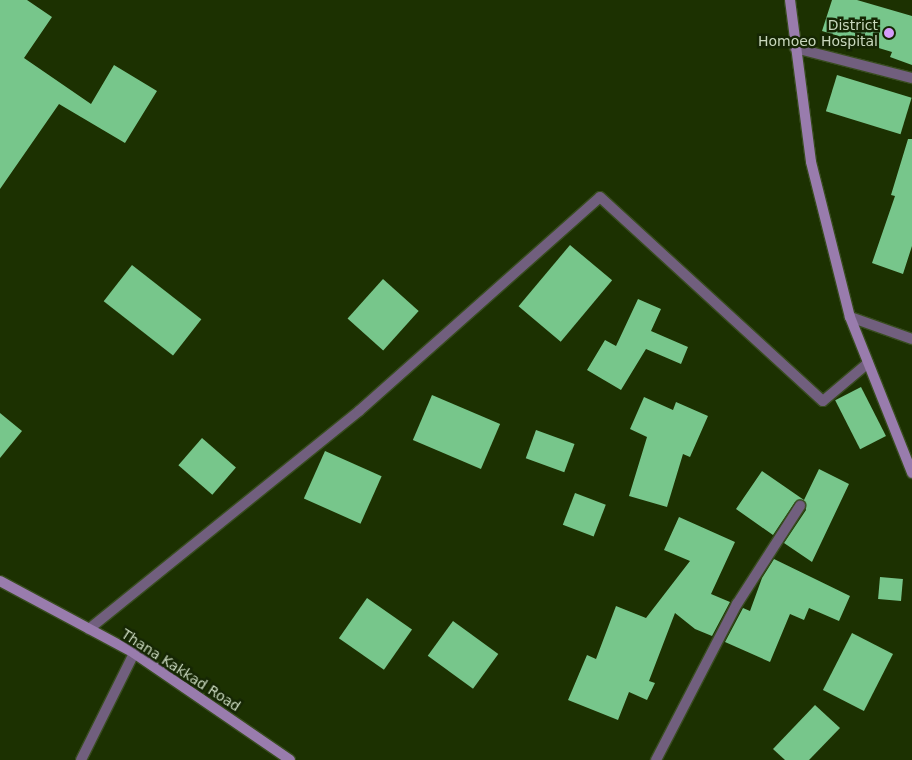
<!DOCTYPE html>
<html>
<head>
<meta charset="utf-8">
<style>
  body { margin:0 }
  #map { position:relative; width:912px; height:760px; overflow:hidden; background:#1c3101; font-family:"DejaVu Sans",sans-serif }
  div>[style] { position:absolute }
  .building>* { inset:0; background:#77c68b; transform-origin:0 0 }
  .roads { filter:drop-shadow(1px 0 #384c1f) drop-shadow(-1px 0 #384c1f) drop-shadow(0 1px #384c1f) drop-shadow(0 -1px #384c1f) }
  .service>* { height:10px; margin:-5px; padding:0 5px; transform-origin:5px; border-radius:5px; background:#715f7e }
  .minor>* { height:10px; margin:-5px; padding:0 5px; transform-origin:5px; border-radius:5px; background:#715f7e }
  .secondary>* { height:10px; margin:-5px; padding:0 5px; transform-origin:5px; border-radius:5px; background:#997cad }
  .dots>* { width:14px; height:14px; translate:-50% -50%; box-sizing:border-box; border:2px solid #152603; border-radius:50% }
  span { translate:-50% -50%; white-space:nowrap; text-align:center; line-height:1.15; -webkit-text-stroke:5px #152603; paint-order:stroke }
  .poi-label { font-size:14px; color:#c9d8be }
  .right { translate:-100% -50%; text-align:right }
  .street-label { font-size:14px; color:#c9d8be }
</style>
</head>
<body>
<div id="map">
  <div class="building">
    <i style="clip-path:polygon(0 0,27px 0,52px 17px,24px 58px,91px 104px,114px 65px,157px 91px,125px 143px,59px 104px,0 189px)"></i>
    <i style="clip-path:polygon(832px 0,857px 0,912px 16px,912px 65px,890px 57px,892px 52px,822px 31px)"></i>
    <i style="left:837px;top:75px;width:78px;height:38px;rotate:17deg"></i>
    <i style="clip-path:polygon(908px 139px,912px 139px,912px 246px,903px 274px,872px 263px,895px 196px,891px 195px)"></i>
    <i style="left:570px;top:245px;width:55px;height:80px;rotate:40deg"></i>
    <i style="left:132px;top:265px;width:88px;height:46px;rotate:38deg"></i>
    <i style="left:383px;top:279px;width:48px;height:53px;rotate:42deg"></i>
    <i style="clip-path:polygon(638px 299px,661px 309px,651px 331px,688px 347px,681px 364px,646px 349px,621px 390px,587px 370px,605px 340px,616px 346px)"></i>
    <i style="left:861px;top:387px;width:55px;height:29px;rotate:63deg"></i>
    <i style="left:432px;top:395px;width:74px;height:49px;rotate:23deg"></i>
    <i style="clip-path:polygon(644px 397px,673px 410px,676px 402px,708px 416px,690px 457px,683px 454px,667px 507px,629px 496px,647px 437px,630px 429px)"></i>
    <i style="clip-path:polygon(0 413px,22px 431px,0 458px)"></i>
    <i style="left:536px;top:430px;width:41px;height:30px;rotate:20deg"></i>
    <i style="left:202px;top:438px;width:45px;height:36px;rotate:41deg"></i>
    <i style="left:325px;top:451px;width:62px;height:52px;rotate:24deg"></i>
    <i style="clip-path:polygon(819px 469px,849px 484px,812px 562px,784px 543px,806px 510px,804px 501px,795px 502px,773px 535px,736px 509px,762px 471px,804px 500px)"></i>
    <i style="left:575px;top:493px;width:33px;height:34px;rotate:21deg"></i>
    <i style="clip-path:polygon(679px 517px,735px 542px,711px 594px,730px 602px,712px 636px,695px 629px,675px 613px,649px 681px,655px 683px,647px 700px,629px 692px,618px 720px,568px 700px,587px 655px,596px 659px,616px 606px,646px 618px,690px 561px,664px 550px)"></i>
    <i style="clip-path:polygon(774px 559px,850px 596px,839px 621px,809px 608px,804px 620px,790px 614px,770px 662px,725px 642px,743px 608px,750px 611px,762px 578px)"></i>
    <i style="left:880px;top:577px;width:23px;height:22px;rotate:5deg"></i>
    <i style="left:367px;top:598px;width:55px;height:49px;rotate:35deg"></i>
    <i style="left:453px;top:621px;width:56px;height:43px;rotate:36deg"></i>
    <i style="left:852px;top:633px;width:46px;height:64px;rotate:27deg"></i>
    <i style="clip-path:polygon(815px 705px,840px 728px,809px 760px,785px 760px,773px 749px)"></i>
  </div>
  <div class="roads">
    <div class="service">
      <i style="left:656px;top:760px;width:176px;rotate:-62.6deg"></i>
      <i style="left:737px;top:604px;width:117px;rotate:-57.3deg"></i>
    </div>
    <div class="minor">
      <i style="left:795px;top:48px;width:121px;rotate:14.4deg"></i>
      <i style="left:850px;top:317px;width:66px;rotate:19.5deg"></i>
      <i style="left:89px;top:629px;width:347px;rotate:-38.9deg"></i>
      <i style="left:359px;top:411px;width:322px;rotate:-41.6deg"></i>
      <i style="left:600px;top:197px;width:302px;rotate:42.5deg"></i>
      <i style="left:823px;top:401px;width:59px;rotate:-40.2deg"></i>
      <i style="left:81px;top:760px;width:119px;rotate:-63.6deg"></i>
    </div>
    <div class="secondary">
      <i style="left:790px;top:0;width:163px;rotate:82.6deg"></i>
      <i style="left:811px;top:162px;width:160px;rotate:75.9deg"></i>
      <i style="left:850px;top:317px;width:168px;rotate:68.3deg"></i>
      <i style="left:0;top:581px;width:152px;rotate:28.2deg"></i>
      <i style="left:134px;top:653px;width:189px;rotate:34.4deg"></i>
    </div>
  </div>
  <div class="dots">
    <i style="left:889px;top:33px;background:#d59cfb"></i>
  </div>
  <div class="poi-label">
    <span class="right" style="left:878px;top:33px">District<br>Homoeo Hospital</span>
  </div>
  <div class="street-label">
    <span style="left:181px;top:670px;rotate:33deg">Thana Kakkad Road</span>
  </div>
</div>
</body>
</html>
